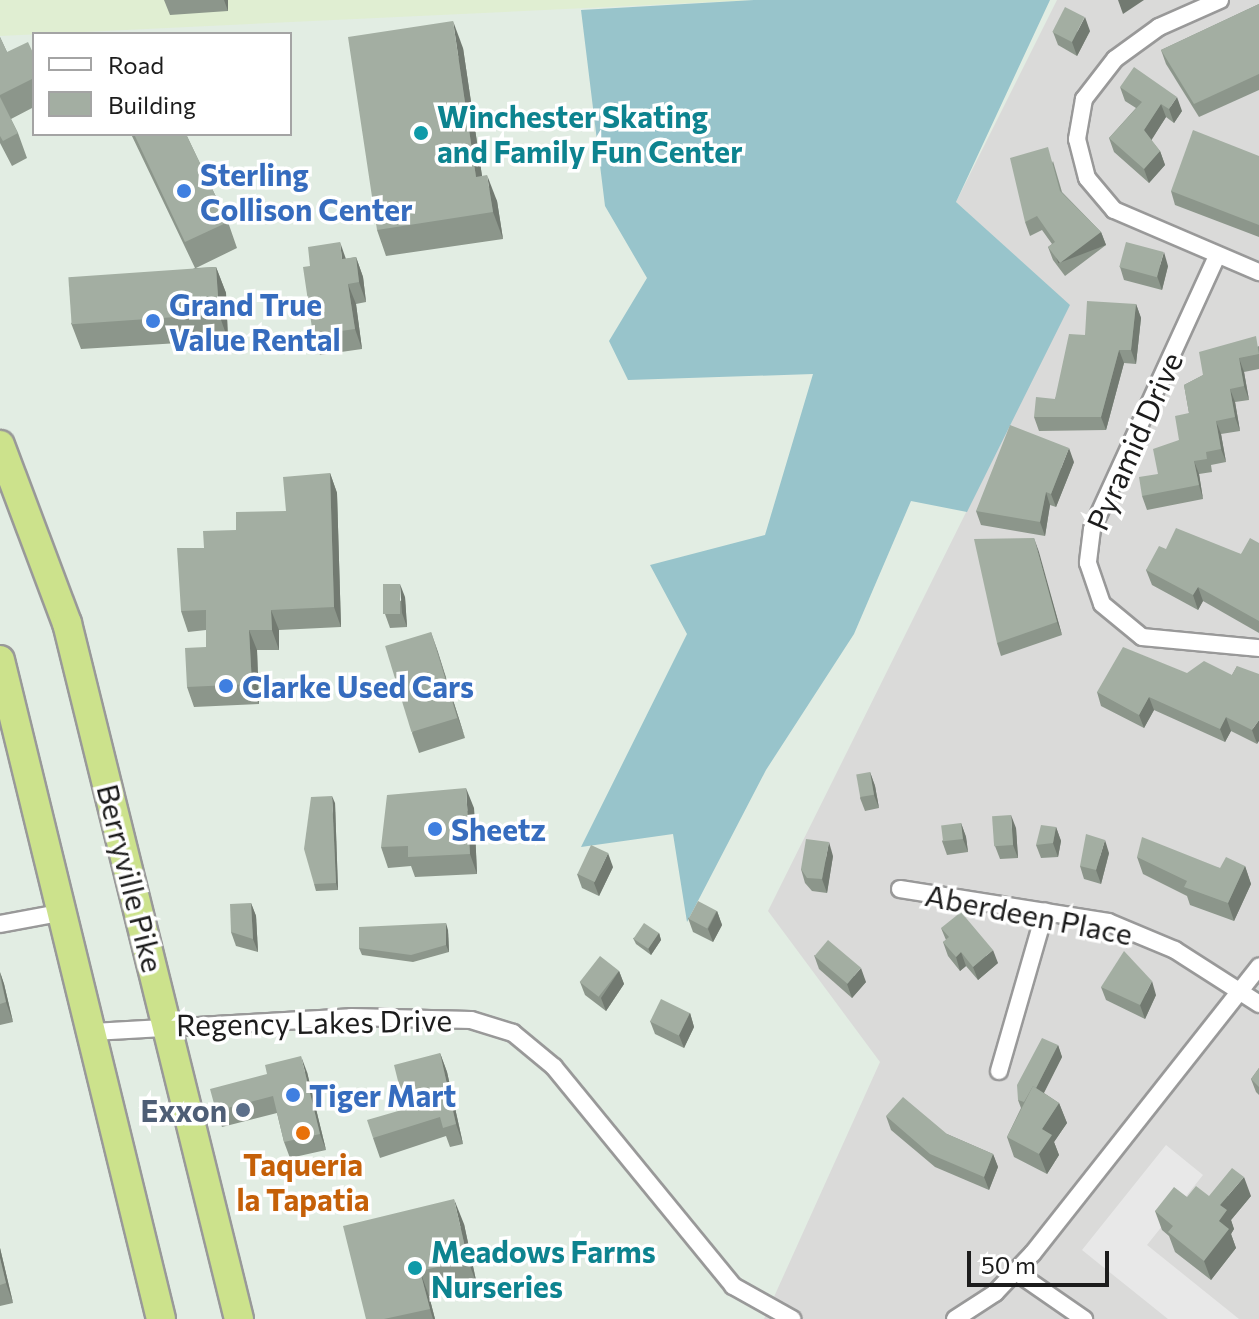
<!DOCTYPE html>
<html>
<head>
<meta charset="utf-8">
<style>
  body { margin:0 }
  #map { position:relative; width:1259px; height:1319px; overflow:hidden; background:#e2ede3; font-family:Commissioner,sans-serif }
  div>[style] { position:absolute }
  .residential>* { inset:0; background:#dadad9 }
  .commercial>* { inset:0; background:#e0eed2 }
  .forest>* { inset:0; background:#98c4cb }
  .parking>* { inset:0; background:#e8e8e8 }
  .roads { filter:drop-shadow(2px 0 #999) drop-shadow(-2px 0 #999) drop-shadow(0 2px #999) drop-shadow(0 -2px #999) }
  .street>* { height:16px; margin:-8px; padding:0 8px; transform-origin:8px; border-radius:8px; background:#fff }
  .highway>* { height:28px; margin:-14px; padding:0 14px; transform-origin:14px; border-radius:14px; background:#cce28c }
  .wall>* { inset:0; background:#8c968b }
  .shaded-wall>* { inset:0; background:#727a71; transform-origin:0 0 }
  .building>* { inset:0; background:#a3aea2; transform-origin:0 0 }
  .dots>* { width:22px; height:22px; translate:-50% -50%; box-sizing:border-box; border:4px solid #fff; border-radius:50% }
  span { translate:-50% -50%; white-space:nowrap; text-align:center; line-height:1.15; -webkit-text-stroke:7px #fff; paint-order:stroke }
  .culture-label { font-size:30px; color:#0d838f; font-weight:700 }
  .left { translate:0 -50%; text-align:left }
  .shop-label { font-size:30px; color:#366cbe; font-weight:700 }
  .street-label { font-size:30px; color:#1c1c1c }
  .service-label { font-size:30px; color:#4e5e75; font-weight:700 }
  .right { translate:-100% -50%; text-align:right }
  .food-label { font-size:30px; color:#c56008; font-weight:700 }
  .legend { position:absolute; left:32px; top:32px; width:260px; height:104px; box-sizing:border-box; background:#fff; border:2px solid #a4a4a4; margin:0; padding:10px 14px; list-style:none; font-size:24px; color:#1c1c1c }
  .legend li { display:flex; align-items:center; gap:16px; height:40px }
  .legend b { width:40px; border:2px solid #a4a4a4 }
  .scale { position:absolute; left:967px; top:1251px; width:142px; height:36px; box-sizing:border-box; border:4px solid #1c1c1c; border-top:0; padding-left:10px; font-size:24px; line-height:28px; white-space:nowrap; color:#1c1c1c; -webkit-text-stroke:6px #fff; paint-order:stroke }
</style>
</head>
<body>
<div id="map">
  <div class="residential">
    <i style="clip-path:polygon(1057px 0,1259px 0,1259px 1319px,764px 1319px,880px 1062px,768px 911px,1069px 305px,956px 202px)"></i>
  </div>
  <div class="commercial">
    <i style="clip-path:polygon(0 0,754px 0,0 36px)"></i>
  </div>
  <div class="forest">
    <i style="clip-path:polygon(754px 0,1050px 0,956px 202px,1070px 305px,967px 512px,911px 501px,854px 634px,766px 770px,687px 922px,673px 834px,581px 847px,687px 634px,650px 565px,765px 535px,813px 374px,628px 380px,609px 341px,647px 278px,605px 206px,581px 10px)"></i>
  </div>
  <div class="parking">
    <i style="clip-path:polygon(1166px 1145px,1203px 1175px,1147px 1245px,1239px 1319px,1168px 1319px,1082px 1250px)"></i>
  </div>
  <div class="roads">
    <div class="street">
      <i style="left:1220px;top:0;width:67px;rotate:156.1deg"></i>
      <i style="left:1159px;top:27px;width:54px;rotate:144deg"></i>
      <i style="left:1115px;top:59px;width:51px;rotate:127.8deg"></i>
      <i style="left:1084px;top:99px;width:41px;rotate:99.9deg"></i>
      <i style="left:1077px;top:139px;width:40px;rotate:75.6deg"></i>
      <i style="left:1087px;top:178px;width:42px;rotate:49.8deg"></i>
      <i style="left:1114px;top:210px;width:158px;rotate:23.2deg"></i>
      <i style="left:1217px;top:256px;width:300px;rotate:114.6deg"></i>
      <i style="left:1092px;top:529px;width:34px;rotate:97deg"></i>
      <i style="left:1088px;top:563px;width:43px;rotate:71.1deg"></i>
      <i style="left:1102px;top:604px;width:52px;rotate:39.5deg"></i>
      <i style="left:1142px;top:637px;width:118px;rotate:5.4deg"></i>
      <i style="left:900px;top:889px;width:211px;rotate:9deg"></i>
      <i style="left:1108px;top:922px;width:73px;rotate:22.7deg"></i>
      <i style="left:1175px;top:950px;width:100px;rotate:32.7deg"></i>
      <i style="left:0;top:924px;width:65px;rotate:-10.6deg"></i>
      <i style="left:93px;top:1032px;width:258px;rotate:-3.3deg"></i>
      <i style="left:351px;top:1017px;width:120px;rotate:1.4deg"></i>
      <i style="left:471px;top:1020px;width:44px;rotate:17.2deg"></i>
      <i style="left:513px;top:1033px;width:53px;rotate:39.7deg"></i>
      <i style="left:554px;top:1067px;width:283px;rotate:50.7deg"></i>
      <i style="left:733px;top:1286px;width:68px;rotate:29.2deg"></i>
      <i style="left:999px;top:1071px;width:166px;rotate:-73.9deg"></i>
      <i style="left:1016px;top:1272px;width:83px;rotate:34.7deg"></i>
      <i style="left:955px;top:1319px;width:48px;rotate:-33deg"></i>
      <i style="left:995px;top:1293px;width:55px;rotate:-46.5deg"></i>
      <i style="left:1033px;top:1253px;width:365px;rotate:-51.7deg"></i>
    </div>
    <div class="highway">
      <i style="left:0;top:445px;width:190px;rotate:69.4deg"></i>
      <i style="left:67px;top:623px;width:717px;rotate:76.12deg"></i>
      <i style="left:0;top:660px;width:678px;rotate:76.27deg"></i>
    </div>
  </div>
  <div class="wall">
    <i style="clip-path:polygon(164px 0,228px 0,228px 11px,170px 15px)"></i>
    <i style="clip-path:polygon(1259px 4px,1259px 90px,1199px 117px,1166px 64px,1161px 50px)"></i>
    <i style="clip-path:polygon(1090px 31px,1077px 56px,1058px 45px,1053px 32px)"></i>
    <i style="clip-path:polygon(0 37px,7px 52px,34px 55px,34px 107px,11px 119px,18px 133px,27px 158px,12px 166px,0 143px)"></i>
    <i style="clip-path:polygon(463px 48px,482px 176px,497px 201px,503px 239px,386px 256px,377px 230px)"></i>
    <i style="clip-path:polygon(1120px 87px,1182px 111px,1174px 123px,1166px 117px,1151px 140px,1160px 151px,1165px 165px,1149px 183px,1114px 152px,1109px 138px,1136px 108px,1125px 101px)"></i>
    <i style="clip-path:polygon(131px 134px,186px 134px,228px 222px,237px 248px,196px 268px,216px 267px,226px 293px,228px 340px,81px 349px,71px 323px,195px 268px)"></i>
    <i style="clip-path:polygon(1259px 156px,1259px 237px,1175px 205px,1171px 191px)"></i>
    <i style="clip-path:polygon(1053px 161px,1062px 192px,1101px 232px,1106px 245px,1065px 276px,1053px 260px,1048px 247px,1052px 244px,1042px 230px,1030px 236px,1025px 222px)"></i>
    <i style="clip-path:polygon(356px 257px,363px 277px,366px 302px,356px 304px,362px 349px,320px 355px,313px 335px,346px 259px)"></i>
    <i style="clip-path:polygon(1168px 266px,1162px 290px,1124px 280px,1120px 267px)"></i>
    <i style="clip-path:polygon(1136px 304px,1141px 318px,1136px 364px,1124px 363px,1106px 430px,1039px 431px,1034px 417px,1055px 399px,1085px 335px)"></i>
    <i style="clip-path:polygon(1259px 346px,1259px 369px,1244px 372px,1249px 400px,1235px 402px,1240px 431px,1221px 434px,1226px 462px,1211px 465px,1212px 472px,1199px 474px,1203px 499px,1147px 510px,1142px 496px,1158px 474px,1179px 440px,1189px 413px,1184px 385px)"></i>
    <i style="clip-path:polygon(1074px 462px,1056px 507px,1050px 505px,1045px 536px,981px 525px,976px 511px)"></i>
    <i style="clip-path:polygon(330px 473px,337px 493px,341px 627px,279px 630px,279px 650px,257px 650px,259px 704px,194px 707px,187px 687px,206px 647px,206px 630px,188px 632px,181px 611px,236px 530px,286px 511px)"></i>
    <i style="clip-path:polygon(1034px 538px,1062px 635px,1001px 656px,997px 643px)"></i>
    <i style="clip-path:polygon(1259px 543px,1259px 633px,1203px 601px,1198px 610px,1152px 585px,1146px 570px,1166px 549px,1241px 554px)"></i>
    <i style="clip-path:polygon(405px 597px,407px 627px,390px 628px,385px 614px)"></i>
    <i style="clip-path:polygon(431px 632px,465px 738px,419px 753px,412px 733px)"></i>
    <i style="clip-path:polygon(1237px 666px,1257px 744px,1231px 731px,1225px 742px,1154px 710px,1144px 728px,1101px 706px,1097px 692px,1187px 673px,1232px 675px)"></i>
    <i style="clip-path:polygon(870px 772px,875px 786px,879px 808px,865px 811px,860px 798px)"></i>
    <i style="clip-path:polygon(335px 803px,338px 890px,316px 891px,314px 884px)"></i>
    <i style="clip-path:polygon(474px 808px,477px 874px,415px 877px,411px 866px,388px 868px,381px 847px)"></i>
    <i style="clip-path:polygon(961px 823px,966px 837px,968px 852px,947px 855px,942px 841px)"></i>
    <i style="clip-path:polygon(1056px 827px,1061px 841px,1058px 857px,1041px 858px,1036px 845px)"></i>
    <i style="clip-path:polygon(1016px 828px,1018px 858px,1000px 859px,995px 846px)"></i>
    <i style="clip-path:polygon(1109px 853px,1101px 884px,1084px 879px,1080px 866px)"></i>
    <i style="clip-path:polygon(833px 856px,827px 893px,812px 891px,805px 883px,801px 869px)"></i>
    <i style="clip-path:polygon(1137px 857px,1220px 868px,1245px 866px,1251px 884px,1234px 921px,1190px 905px,1187px 896px,1143px 874px)"></i>
    <i style="clip-path:polygon(613px 867px,599px 896px,582px 888px,577px 874px)"></i>
    <i style="clip-path:polygon(251px 903px,256px 916px,258px 952px,236px 946px,231px 932px)"></i>
    <i style="clip-path:polygon(717px 911px,722px 925px,713px 942px,693px 932px,688px 918px)"></i>
    <i style="clip-path:polygon(941px 928px,998px 963px,978px 980px,966px 966px,960px 971px,948px 956px,943px 942px,946px 940px)"></i>
    <i style="clip-path:polygon(448px 930px,449px 952px,413px 962px,362px 955px,359px 948px)"></i>
    <i style="clip-path:polygon(659px 933px,661px 940px,651px 955px,636px 944px,633px 938px)"></i>
    <i style="clip-path:polygon(814px 955px,866px 982px,852px 998px,819px 969px)"></i>
    <i style="clip-path:polygon(619px 971px,624px 984px,606px 1011px,585px 995px,580px 982px)"></i>
    <i style="clip-path:polygon(0 972px,4px 984px,13px 1022px,0 1025px)"></i>
    <i style="clip-path:polygon(1101px 987px,1156px 995px,1145px 1019px,1106px 1000px)"></i>
    <i style="clip-path:polygon(690px 1013px,694px 1027px,684px 1048px,655px 1034px,650px 1021px)"></i>
    <i style="clip-path:polygon(1058px 1045px,1062px 1057px,1044px 1093px,1059px 1103px,1067px 1123px,1054px 1142px,1059px 1155px,1047px 1174px,1014px 1157px,1007px 1137px,1021px 1108px,1018px 1100px)"></i>
    <i style="clip-path:polygon(440px 1053px,447px 1072px,463px 1144px,450px 1147px,446px 1136px,380px 1158px,373px 1138px,405px 1109px)"></i>
    <i style="clip-path:polygon(1259px 1068px,1259px 1095px,1256px 1092px,1251px 1079px)"></i>
    <i style="clip-path:polygon(307px 1072px,326px 1150px,290px 1158px,284px 1142px,277px 1113px,222px 1127px,216px 1111px)"></i>
    <i style="clip-path:polygon(886px 1116px,947px 1134px,993px 1154px,998px 1167px,989px 1190px,935px 1167px,891px 1130px)"></i>
    <i style="clip-path:polygon(1209px 1196px,1251px 1196px,1231px 1220px,1234px 1229px,1231px 1234px,1236px 1248px,1211px 1280px,1175px 1252px,1169px 1236px,1162px 1230px,1155px 1211px,1187px 1197px)"></i>
    <i style="clip-path:polygon(464px 1224px,477px 1285px,429px 1296px,435px 1319px,366px 1319px)"></i>
    <i style="clip-path:polygon(0 1248px,13px 1303px,0 1306px)"></i>
  </div>
  <div class="shaded-wall">
    <i style="clip-path:polygon(224px 0,228px 0,228px 11px)"></i>
    <i style="clip-path:polygon(1118px 0,1144px 0,1123px 14px)"></i>
    <i style="clip-path:polygon(1085px 17px,1090px 31px,1077px 56px,1072px 42px)"></i>
    <i style="clip-path:polygon(453px 21px,463px 48px,486px 203px,476px 177px)"></i>
    <i style="clip-path:polygon(1177px 97px,1182px 111px,1174px 123px,1169px 109px)"></i>
    <i style="clip-path:polygon(1161px 104px,1166px 117px,1149px 144px,1144px 130px)"></i>
    <i style="clip-path:polygon(1160px 151px,1165px 165px,1149px 183px,1144px 169px)"></i>
    <i style="clip-path:polygon(487px 175px,497px 201px,503px 239px,493px 212px)"></i>
    <i style="left:1101px;top:232px;width:14px;height:51px;rotate:69deg"></i>
    <i style="clip-path:polygon(340px 242px,347px 262px,342px 259px)"></i>
    <i style="clip-path:polygon(1164px 252px,1168px 266px,1162px 290px,1157px 276px)"></i>
    <i style="clip-path:polygon(356px 257px,363px 277px,366px 302px,359px 282px)"></i>
    <i style="clip-path:polygon(216px 267px,226px 293px,228px 340px,219px 314px)"></i>
    <i style="clip-path:polygon(348px 284px,356px 304px,362px 349px,355px 329px)"></i>
    <i style="clip-path:polygon(1136px 304px,1141px 318px,1136px 364px,1131px 350px)"></i>
    <i style="clip-path:polygon(1119px 350px,1124px 363px,1106px 430px,1101px 417px)"></i>
    <i style="clip-path:polygon(1239px 358px,1244px 372px,1249px 400px,1244px 386px)"></i>
    <i style="clip-path:polygon(1230px 389px,1235px 402px,1240px 431px,1235px 417px)"></i>
    <i style="clip-path:polygon(1216px 421px,1221px 434px,1226px 462px,1221px 449px)"></i>
    <i style="clip-path:polygon(1069px 448px,1074px 462px,1056px 507px,1051px 494px)"></i>
    <i style="clip-path:polygon(1194px 461px,1199px 474px,1203px 499px,1199px 485px)"></i>
    <i style="clip-path:polygon(330px 473px,337px 493px,341px 627px,334px 607px)"></i>
    <i style="clip-path:polygon(1046px 492px,1050px 505px,1045px 536px,1040px 522px)"></i>
    <i style="clip-path:polygon(1034px 538px,1039px 552px,1062px 635px,1057px 622px)"></i>
    <i style="clip-path:polygon(400px 584px,405px 597px,407px 627px,402px 613px)"></i>
    <i style="clip-path:polygon(1198px 587px,1203px 601px,1198px 610px,1193px 595px)"></i>
    <i style="clip-path:polygon(271px 610px,279px 630px,279px 650px,272px 630px)"></i>
    <i style="clip-path:polygon(249px 630px,257px 650px,259px 704px,252px 684px)"></i>
    <i style="clip-path:polygon(431px 632px,438px 652px,465px 738px,458px 718px)"></i>
    <i style="clip-path:polygon(1149px 697px,1154px 710px,1144px 728px,1139px 715px)"></i>
    <i style="clip-path:polygon(1226px 717px,1231px 731px,1225px 742px,1220px 729px)"></i>
    <i style="clip-path:polygon(1259px 720px,1259px 741px,1257px 744px,1252px 730px)"></i>
    <i style="clip-path:polygon(870px 772px,875px 786px,879px 808px,874px 795px)"></i>
    <i style="clip-path:polygon(466px 788px,474px 808px,477px 874px,470px 854px)"></i>
    <i style="clip-path:polygon(332px 796px,335px 803px,338px 890px,336px 883px)"></i>
    <i style="clip-path:polygon(1011px 815px,1016px 828px,1018px 858px,1013px 845px)"></i>
    <i style="clip-path:polygon(961px 823px,966px 837px,968px 852px,963px 839px)"></i>
    <i style="clip-path:polygon(1056px 827px,1061px 841px,1058px 857px,1053px 843px)"></i>
    <i style="clip-path:polygon(1105px 840px,1109px 853px,1101px 884px,1096px 870px)"></i>
    <i style="clip-path:polygon(829px 842px,833px 856px,827px 893px,822px 879px)"></i>
    <i style="clip-path:polygon(608px 853px,613px 867px,599px 896px,594px 883px)"></i>
    <i style="clip-path:polygon(1245px 866px,1251px 884px,1234px 921px,1228px 903px)"></i>
    <i style="clip-path:polygon(251px 903px,256px 916px,258px 952px,253px 939px)"></i>
    <i style="clip-path:polygon(717px 911px,722px 925px,713px 942px,708px 929px)"></i>
    <i style="clip-path:polygon(446px 923px,448px 930px,449px 952px,446px 945px)"></i>
    <i style="clip-path:polygon(659px 933px,661px 940px,651px 955px,648px 948px)"></i>
    <i style="clip-path:polygon(993px 950px,998px 963px,978px 980px,973px 967px)"></i>
    <i style="clip-path:polygon(961px 952px,966px 966px,960px 971px,956px 957px)"></i>
    <i style="clip-path:polygon(861px 968px,866px 982px,852px 998px,847px 984px)"></i>
    <i style="clip-path:polygon(619px 971px,624px 984px,606px 1011px,601px 998px)"></i>
    <i style="clip-path:polygon(0 972px,4px 984px,13px 1022px,6px 1002px)"></i>
    <i style="clip-path:polygon(1152px 981px,1156px 995px,1145px 1019px,1140px 1005px)"></i>
    <i style="clip-path:polygon(690px 1013px,694px 1027px,684px 1048px,679px 1035px)"></i>
    <i style="clip-path:polygon(1058px 1045px,1062px 1057px,1032px 1116px,1028px 1104px)"></i>
    <i style="clip-path:polygon(440px 1053px,447px 1072px,463px 1144px,456px 1124px)"></i>
    <i style="clip-path:polygon(301px 1056px,307px 1072px,326px 1150px,320px 1134px)"></i>
    <i style="clip-path:polygon(1059px 1103px,1067px 1123px,1054px 1142px,1059px 1155px,1047px 1174px,1039px 1154px,1042px 1129px)"></i>
    <i style="clip-path:polygon(993px 1154px,998px 1167px,989px 1190px,984px 1177px)"></i>
    <i style="clip-path:polygon(1244px 1177px,1251px 1196px,1231px 1220px,1234px 1229px,1231px 1234px,1236px 1248px,1211px 1280px,1204px 1261px,1219px 1221px,1220px 1205px)"></i>
    <i style="clip-path:polygon(454px 1199px,464px 1224px,477px 1285px,468px 1260px)"></i>
    <i style="clip-path:polygon(0 1248px,13px 1303px,6px 1283px,0 1258px)"></i>
    <i style="clip-path:polygon(420px 1271px,429px 1296px,435px 1319px,433px 1319px,430px 1309px)"></i>
  </div>
  <div class="building">
    <i style="clip-path:polygon(1259px 4px,1259px 74px,1194px 104px,1161px 50px)"></i>
    <i style="left:1065px;top:7px;width:22px;height:28px;rotate:27deg"></i>
    <i style="clip-path:polygon(453px 21px,476px 177px,487px 175px,493px 212px,377px 230px,348px 37px)"></i>
    <i style="clip-path:polygon(0 37px,7px 52px,28px 42px,34px 55px,34px 78px,0 95px)"></i>
    <i style="clip-path:polygon(1134px 67px,1177px 97px,1169px 109px,1161px 104px,1144px 130px,1160px 151px,1144px 169px,1109px 138px,1142px 102px,1120px 87px)"></i>
    <i style="clip-path:polygon(0 97px,18px 133px,3px 141px,0 136px)"></i>
    <i style="clip-path:polygon(1193px 130px,1259px 156px,1259px 225px,1171px 191px)"></i>
    <i style="clip-path:polygon(134px 134px,186px 134px,228px 222px,185px 242px)"></i>
    <i style="clip-path:polygon(1048px 147px,1060px 191px,1101px 232px,1060px 263px,1048px 247px,1055px 242px,1037px 216px,1025px 222px,1010px 158px)"></i>
    <i style="clip-path:polygon(340px 242px,342px 259px,356px 257px,359px 282px,348px 284px,355px 329px,313px 335px,303px 267px,310px 266px,308px 247px)"></i>
    <i style="left:1126px;top:242px;width:39px;height:26px;rotate:15deg"></i>
    <i style="left:216px;top:267px;width:47px;height:148px;rotate:86deg"></i>
    <i style="clip-path:polygon(1087px 301px,1136px 304px,1131px 350px,1119px 350px,1101px 417px,1034px 417px,1036px 397px,1055px 399px,1069px 334px,1085px 335px)"></i>
    <i style="clip-path:polygon(1256px 336px,1259px 354px,1239px 358px,1244px 386px,1230px 389px,1235px 417px,1216px 421px,1221px 449px,1206px 452px,1207px 459px,1194px 461px,1199px 485px,1142px 496px,1139px 477px,1158px 474px,1153px 449px,1179px 440px,1175px 416px,1189px 413px,1184px 385px,1203px 375px,1199px 352px)"></i>
    <i style="clip-path:polygon(1010px 425px,1069px 448px,1051px 494px,1046px 492px,1040px 522px,976px 511px)"></i>
    <i style="clip-path:polygon(330px 473px,334px 607px,271px 610px,272px 630px,249px 630px,252px 684px,187px 687px,185px 648px,206px 647px,206px 610px,181px 611px,177px 548px,204px 548px,203px 531px,236px 530px,236px 512px,286px 511px,283px 477px)"></i>
    <i style="clip-path:polygon(1176px 528px,1241px 554px,1250px 538px,1259px 543px,1259px 621px,1198px 587px,1193px 595px,1146px 570px,1159px 546px,1166px 549px)"></i>
    <i style="clip-path:polygon(1034px 538px,1057px 622px,997px 643px,974px 539px)"></i>
    <i style="left:383px;top:584px;width:17px;height:30px"></i>
    <i style="left:431px;top:632px;width:90px;height:48px;rotate:73deg"></i>
    <i style="clip-path:polygon(1123px 647px,1187px 673px,1204px 661px,1232px 675px,1237px 666px,1259px 674px,1259px 720px,1252px 730px,1226px 717px,1220px 729px,1149px 697px,1139px 715px,1097px 692px)"></i>
    <i style="left:870px;top:772px;width:23px;height:14px;rotate:80deg"></i>
    <i style="clip-path:polygon(466px 788px,470px 854px,408px 857px,408px 846px,381px 847px,387px 795px)"></i>
    <i style="clip-path:polygon(332px 796px,336px 883px,314px 884px,304px 849px,311px 797px)"></i>
    <i style="left:1011px;top:815px;width:30px;height:19px;rotate:86deg"></i>
    <i style="left:961px;top:823px;width:16px;height:20px;rotate:83deg"></i>
    <i style="clip-path:polygon(1041px 825px,1056px 827px,1053px 843px,1036px 845px)"></i>
    <i style="clip-path:polygon(1086px 834px,1105px 840px,1096px 870px,1080px 866px)"></i>
    <i style="clip-path:polygon(1142px 837px,1220px 868px,1226px 857px,1245px 866px,1228px 903px,1184px 887px,1187px 881px,1137px 857px)"></i>
    <i style="clip-path:polygon(806px 839px,829px 842px,822px 879px,807px 878px,801px 869px)"></i>
    <i style="left:591px;top:845px;width:19px;height:32px;rotate:25deg"></i>
    <i style="left:698px;top:901px;width:21px;height:20px;rotate:28deg"></i>
    <i style="clip-path:polygon(251px 903px,253px 939px,231px 932px,230px 904px)"></i>
    <i style="clip-path:polygon(961px 912px,993px 950px,973px 967px,961px 952px,956px 957px,943px 942px,949px 937px,941px 928px)"></i>
    <i style="clip-path:polygon(446px 923px,446px 945px,411px 955px,359px 948px,359px 927px)"></i>
    <i style="left:644px;top:923px;width:18px;height:19px;rotate:34deg"></i>
    <i style="left:828px;top:940px;width:43px;height:21px;rotate:40deg"></i>
    <i style="clip-path:polygon(1124px 951px,1152px 981px,1140px 1005px,1101px 987px)"></i>
    <i style="left:600px;top:956px;width:24px;height:33px;rotate:38deg"></i>
    <i style="clip-path:polygon(0 977px,6px 1002px,0 1004px)"></i>
    <i style="left:661px;top:999px;width:32px;height:25px;rotate:26deg"></i>
    <i style="clip-path:polygon(1042px 1038px,1058px 1045px,1036px 1088px,1033px 1086px,1024px 1102px,1018px 1100px,1017px 1085px)"></i>
    <i style="clip-path:polygon(440px 1053px,456px 1124px,443px 1128px,440px 1117px,373px 1138px,367px 1120px,405px 1109px,394px 1065px)"></i>
    <i style="clip-path:polygon(301px 1056px,320px 1134px,284px 1142px,273px 1096px,216px 1111px,210px 1089px,267px 1074px,265px 1065px)"></i>
    <i style="clip-path:polygon(1259px 1068px,1259px 1087px,1251px 1079px)"></i>
    <i style="clip-path:polygon(1033px 1086px,1059px 1103px,1042px 1129px,1052px 1135px,1039px 1154px,1007px 1137px)"></i>
    <i style="clip-path:polygon(903px 1097px,947px 1134px,993px 1154px,984px 1177px,930px 1154px,886px 1116px)"></i>
    <i style="clip-path:polygon(1232px 1168px,1244px 1177px,1220px 1205px,1227px 1210px,1219px 1221px,1229px 1229px,1204px 1261px,1168px 1232px,1173px 1226px,1155px 1211px,1174px 1187px,1187px 1197px,1196px 1186px,1209px 1196px)"></i>
    <i style="clip-path:polygon(454px 1199px,468px 1260px,420px 1271px,430px 1309px,384px 1319px,366px 1319px,343px 1226px)"></i>
    <i style="clip-path:polygon(0 1258px,6px 1283px,0 1285px)"></i>
  </div>
  <div class="dots">
    <i style="left:421px;top:133px;background:#0f9aa8"></i>
    <i style="left:184px;top:191px;background:#3f7fe0"></i>
    <i style="left:153px;top:321px;background:#3f7fe0"></i>
    <i style="left:226px;top:686px;background:#3f7fe0"></i>
    <i style="left:435px;top:829px;background:#3f7fe0"></i>
    <i style="left:293px;top:1095px;background:#3f7fe0"></i>
    <i style="left:243px;top:1110px;background:#5c6f8a"></i>
    <i style="left:303px;top:1133px;background:#e8710a"></i>
    <i style="left:415px;top:1268px;background:#0f9aa8"></i>
  </div>
  <div class="culture-label">
    <span class="left" style="left:437px;top:133px">Winchester Skating<br>and Family Fun Center</span>
    <span class="left" style="left:431px;top:1268px">Meadows Farms<br>Nurseries</span>
  </div>
  <div class="shop-label">
    <span class="left" style="left:200px;top:191px">Sterling<br>Collison Center</span>
    <span class="left" style="left:169px;top:321px">Grand True<br>Value Rental</span>
    <span class="left" style="left:242px;top:686px">Clarke Used Cars</span>
    <span class="left" style="left:451px;top:829px">Sheetz</span>
    <span class="left" style="left:309px;top:1095px">Tiger Mart</span>
  </div>
  <div class="street-label">
    <span style="left:1134px;top:441px;rotate:-66deg">Pyramid Drive</span>
    <span style="left:131px;top:878px;rotate:76deg">Berryville Pike</span>
    <span style="left:1029px;top:914px;rotate:11deg">Aberdeen Place</span>
    <span style="left:314px;top:1022px;rotate:-1deg">Regency Lakes Drive</span>
  </div>
  <div class="service-label">
    <span class="right" style="left:227px;top:1110px">Exxon</span>
  </div>
  <div class="food-label">
    <span style="left:303px;top:1181px">Taqueria<br>la Tapatia</span>
  </div>
  <ul class="legend">
  <li><b style="height:10px;background:#fff"></b>Road</li>
  <li><b style="height:22px;background:#a3aea2"></b>Building</li>
  </ul>
  <div class="scale">50 m</div>
</div>
</body>
</html>
